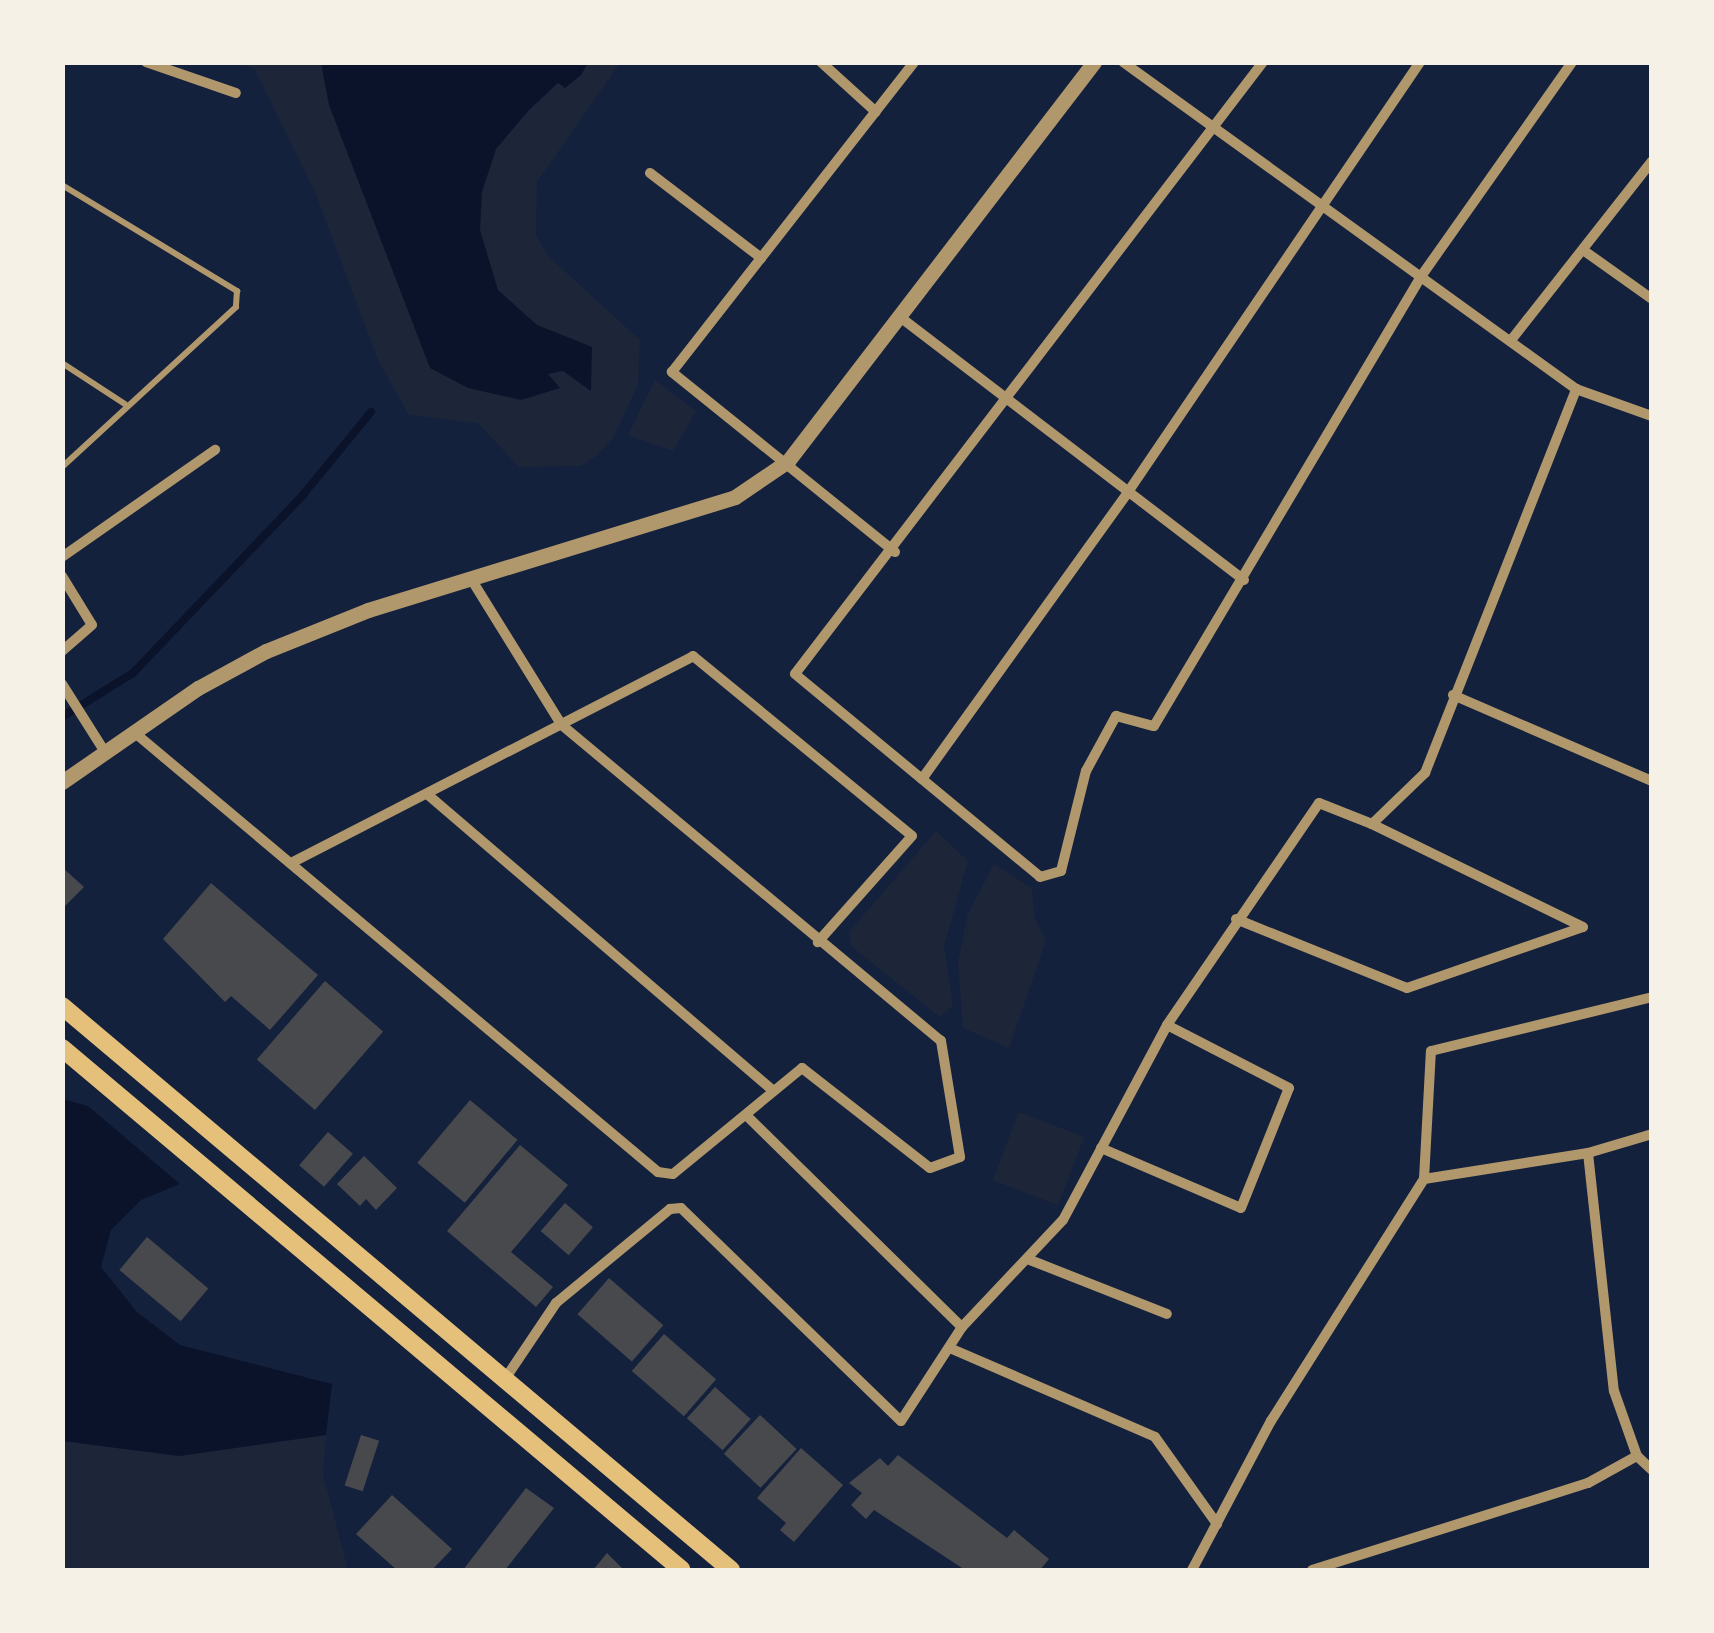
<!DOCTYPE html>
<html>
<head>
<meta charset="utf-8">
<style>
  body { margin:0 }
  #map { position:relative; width:1714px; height:1633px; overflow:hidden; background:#14213d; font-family:"Space Grotesk",sans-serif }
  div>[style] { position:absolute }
  .green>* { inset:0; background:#1d2539; transform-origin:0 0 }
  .water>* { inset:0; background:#0b132b }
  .stream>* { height:8px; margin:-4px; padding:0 4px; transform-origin:4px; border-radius:4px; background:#0b132b }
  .building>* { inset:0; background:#48494c; transform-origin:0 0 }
  .service>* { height:6px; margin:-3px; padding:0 3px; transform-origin:3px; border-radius:3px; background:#b1986c }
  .minor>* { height:10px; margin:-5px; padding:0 5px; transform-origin:5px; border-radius:5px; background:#b1986c }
  .tertiary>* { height:15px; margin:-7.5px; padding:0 7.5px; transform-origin:7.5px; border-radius:7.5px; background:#b1986c }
  .primary>* { height:18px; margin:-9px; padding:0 9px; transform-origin:9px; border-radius:9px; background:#e5c07b }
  span { translate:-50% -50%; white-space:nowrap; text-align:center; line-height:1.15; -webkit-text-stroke:10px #f6f1e7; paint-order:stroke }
  .frame { position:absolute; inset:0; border:65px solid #f6f1e7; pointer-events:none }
</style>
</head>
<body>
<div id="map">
  <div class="green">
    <i style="clip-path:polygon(235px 63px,620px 63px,537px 182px,536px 235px,548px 256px,640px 340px,638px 384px,613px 438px,596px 456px,581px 466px,519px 467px,478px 423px,409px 415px,378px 360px,315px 192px,254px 68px)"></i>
    <i style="clip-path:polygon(655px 380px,696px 411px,673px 451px,628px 435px)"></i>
    <i style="clip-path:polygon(936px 831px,968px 861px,944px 946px,953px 1005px,940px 1017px,851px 946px,849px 932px)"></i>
    <i style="clip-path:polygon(994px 864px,1032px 888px,1034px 917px,1046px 941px,1009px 1048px,963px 1028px,958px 961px,968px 914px)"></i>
    <i style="left:1019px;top:1112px;width:70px;height:73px;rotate:21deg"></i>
    <i style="clip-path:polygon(326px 1435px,323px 1474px,348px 1570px,63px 1570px,63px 1441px,179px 1456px)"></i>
  </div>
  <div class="water">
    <i style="clip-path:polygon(321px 63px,588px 63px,581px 75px,565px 88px,558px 83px,529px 110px,496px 149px,482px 192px,480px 230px,498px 290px,537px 325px,592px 347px,591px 391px,563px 371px,548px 374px,560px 388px,521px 400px,468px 388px,430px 368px,329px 105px)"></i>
    <i style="clip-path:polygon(62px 1099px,88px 1106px,180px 1184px,141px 1200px,111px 1230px,101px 1267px,137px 1312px,180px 1345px,332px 1384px,326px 1435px,179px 1456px,63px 1441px)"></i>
  </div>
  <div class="stream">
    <i style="left:62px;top:717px;width:84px;rotate:-31.8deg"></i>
    <i style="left:133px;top:673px;width:245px;rotate:-46.3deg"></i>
    <i style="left:302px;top:496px;width:109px;rotate:-50.6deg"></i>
  </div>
  <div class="building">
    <i style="clip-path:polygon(62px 867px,84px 887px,62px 909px)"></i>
    <i style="clip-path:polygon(211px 883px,318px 975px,270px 1030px,231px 996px,225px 1002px,163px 939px)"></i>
    <i style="left:325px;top:981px;width:77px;height:104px;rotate:41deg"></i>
    <i style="left:470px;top:1100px;width:62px;height:82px;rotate:40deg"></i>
    <i style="left:328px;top:1132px;width:33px;height:44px;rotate:41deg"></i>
    <i style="clip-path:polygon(520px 1145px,568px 1185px,511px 1252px,553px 1287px,536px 1307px,447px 1231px)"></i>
    <i style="clip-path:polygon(364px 1156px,397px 1188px,376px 1210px,366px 1199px,360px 1206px,337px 1184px)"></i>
    <i style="left:565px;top:1203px;width:37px;height:37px;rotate:41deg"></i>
    <i style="left:147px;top:1237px;width:80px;height:43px;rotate:40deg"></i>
    <i style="left:609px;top:1278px;width:72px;height:48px;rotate:41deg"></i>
    <i style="left:664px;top:1334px;width:69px;height:49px;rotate:41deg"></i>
    <i style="left:715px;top:1387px;width:48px;height:42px;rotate:42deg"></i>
    <i style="left:760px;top:1415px;width:50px;height:53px;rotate:43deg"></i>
    <i style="left:361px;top:1435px;width:19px;height:53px;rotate:18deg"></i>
    <i style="clip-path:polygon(801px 1448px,843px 1485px,794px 1542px,780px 1530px,786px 1523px,757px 1498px)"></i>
    <i style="clip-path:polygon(898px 1455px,1007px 1538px,1014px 1530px,1049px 1559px,1040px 1570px,965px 1570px,874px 1510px,866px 1519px,851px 1505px,862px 1493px,849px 1483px,880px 1458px,888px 1466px)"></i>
    <i style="clip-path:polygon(526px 1488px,554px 1508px,505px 1570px,463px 1570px)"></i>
    <i style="clip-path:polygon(392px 1495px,452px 1549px,432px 1570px,397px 1570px,356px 1534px)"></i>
    <i style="clip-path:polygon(607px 1553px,624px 1570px,593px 1570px)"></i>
  </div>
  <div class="service">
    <i style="left:62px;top:185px;width:205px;rotate:31.2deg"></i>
    <i style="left:237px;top:291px;width:16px;rotate:94deg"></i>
    <i style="left:236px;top:307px;width:236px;rotate:137.4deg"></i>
    <i style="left:62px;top:363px;width:75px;rotate:33.1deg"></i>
  </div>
  <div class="minor">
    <i style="left:146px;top:62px;width:95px;rotate:19deg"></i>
    <i style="left:821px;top:62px;width:74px;rotate:42.3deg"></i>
    <i style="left:1123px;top:62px;width:559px;rotate:35.82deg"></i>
    <i style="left:1576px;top:389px;width:81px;rotate:19.6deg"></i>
    <i style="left:1263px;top:62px;width:770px;rotate:127.41deg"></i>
    <i style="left:795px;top:674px;width:318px;rotate:39.6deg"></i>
    <i style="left:1040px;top:877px;width:22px;rotate:-16deg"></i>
    <i style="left:1061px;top:871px;width:103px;rotate:-76deg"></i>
    <i style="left:1086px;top:771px;width:63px;rotate:-61.4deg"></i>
    <i style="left:1116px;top:716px;width:39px;rotate:15deg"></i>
    <i style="left:1154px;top:726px;width:525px;rotate:-59.28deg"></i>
    <i style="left:1422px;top:275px;width:261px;rotate:-54.8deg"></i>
    <i style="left:650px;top:173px;width:140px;rotate:37.4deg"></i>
    <i style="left:1583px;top:250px;width:85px;rotate:35.4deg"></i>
    <i style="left:900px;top:317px;width:433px;rotate:37.4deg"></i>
    <i style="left:1512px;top:339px;width:226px;rotate:-51.8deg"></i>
    <i style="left:895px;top:552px;width:287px;rotate:-141.1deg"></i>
    <i style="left:672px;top:372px;width:393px;rotate:-52deg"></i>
    <i style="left:62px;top:557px;width:187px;rotate:-35deg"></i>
    <i style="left:62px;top:576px;width:57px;rotate:58.5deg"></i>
    <i style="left:92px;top:625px;width:40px;rotate:139deg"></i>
    <i style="left:62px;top:684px;width:80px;rotate:57.7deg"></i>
    <i style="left:1453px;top:695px;width:217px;rotate:23.4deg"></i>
    <i style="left:135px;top:733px;width:683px;rotate:40.01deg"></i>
    <i style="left:658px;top:1172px;width:15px;rotate:8deg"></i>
    <i style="left:673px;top:1174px;width:167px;rotate:-39.4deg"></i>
    <i style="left:802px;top:1068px;width:162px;rotate:38deg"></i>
    <i style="left:930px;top:1168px;width:32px;rotate:-20deg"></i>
    <i style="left:960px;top:1157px;width:118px;rotate:-99.3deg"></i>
    <i style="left:941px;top:1041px;width:495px;rotate:-140.2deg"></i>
    <i style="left:561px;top:724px;width:171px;rotate:-121.8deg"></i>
    <i style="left:922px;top:779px;width:353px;rotate:-54.3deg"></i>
    <i style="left:1128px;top:492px;width:520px;rotate:-55.82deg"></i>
    <i style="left:427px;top:794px;width:455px;rotate:40.6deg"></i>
    <i style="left:293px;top:862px;width:450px;rotate:-27.2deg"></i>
    <i style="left:693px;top:656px;width:283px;rotate:39.4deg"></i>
    <i style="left:912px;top:836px;width:142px;rotate:131.6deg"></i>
    <i style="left:1236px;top:919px;width:184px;rotate:22deg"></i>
    <i style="left:1407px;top:988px;width:186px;rotate:-19.1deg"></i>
    <i style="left:1583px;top:927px;width:235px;rotate:-154deg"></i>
    <i style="left:748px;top:1117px;width:300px;rotate:44.5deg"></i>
    <i style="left:1101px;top:1148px;width:152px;rotate:23.2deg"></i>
    <i style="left:1241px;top:1208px;width:129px;rotate:-68.2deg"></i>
    <i style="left:1289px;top:1088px;width:137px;rotate:-152.7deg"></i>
    <i style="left:1588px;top:1153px;width:239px;rotate:83.8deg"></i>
    <i style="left:1614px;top:1391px;width:69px;rotate:70.5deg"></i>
    <i style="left:1637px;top:1456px;width:21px;rotate:43deg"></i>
    <i style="left:1424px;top:1179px;width:166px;rotate:-9deg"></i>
    <i style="left:1588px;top:1153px;width:67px;rotate:-16.5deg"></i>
    <i style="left:1030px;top:1260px;width:147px;rotate:21.5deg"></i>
    <i style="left:952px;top:1349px;width:221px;rotate:23.4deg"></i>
    <i style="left:1155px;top:1437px;width:107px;rotate:54.5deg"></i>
    <i style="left:505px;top:1379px;width:92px;rotate:-56.1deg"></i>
    <i style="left:556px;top:1303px;width:148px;rotate:-39.5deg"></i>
    <i style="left:670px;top:1209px;width:11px;rotate:-5deg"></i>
    <i style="left:681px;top:1208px;width:306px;rotate:44.1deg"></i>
    <i style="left:901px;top:1421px;width:112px;rotate:-57deg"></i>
    <i style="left:962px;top:1327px;width:147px;rotate:-46.7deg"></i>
    <i style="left:1063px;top:1220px;width:221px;rotate:-61.9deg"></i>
    <i style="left:1167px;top:1025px;width:269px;rotate:-55.6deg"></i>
    <i style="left:1319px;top:803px;width:57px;rotate:21.6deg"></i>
    <i style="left:1372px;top:824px;width:74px;rotate:-43.9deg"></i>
    <i style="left:1425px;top:773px;width:413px;rotate:-68.5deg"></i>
    <i style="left:1192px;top:1570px;width:169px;rotate:-62.1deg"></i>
    <i style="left:1271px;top:1421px;width:286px;rotate:-57.7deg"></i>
    <i style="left:1424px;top:1179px;width:128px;rotate:-86.9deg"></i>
    <i style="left:1431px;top:1051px;width:228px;rotate:-13.7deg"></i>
    <i style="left:1312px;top:1570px;width:289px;rotate:-17.5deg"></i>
    <i style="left:1588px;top:1483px;width:56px;rotate:-28.9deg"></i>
  </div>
  <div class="tertiary">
    <i style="left:62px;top:782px;width:165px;rotate:-34.7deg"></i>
    <i style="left:198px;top:688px;width:77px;rotate:-28.6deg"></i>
    <i style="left:266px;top:651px;width:110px;rotate:-21.9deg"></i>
    <i style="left:368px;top:610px;width:384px;rotate:-17.1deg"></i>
    <i style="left:735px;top:497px;width:64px;rotate:-34.2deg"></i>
    <i style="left:788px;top:461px;width:503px;rotate:-52.51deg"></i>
  </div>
  <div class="primary">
    <i style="left:62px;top:1006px;width:875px;rotate:40.13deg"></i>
    <i style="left:62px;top:1048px;width:810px;rotate:40.1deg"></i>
  </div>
  <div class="frame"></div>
</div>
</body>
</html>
